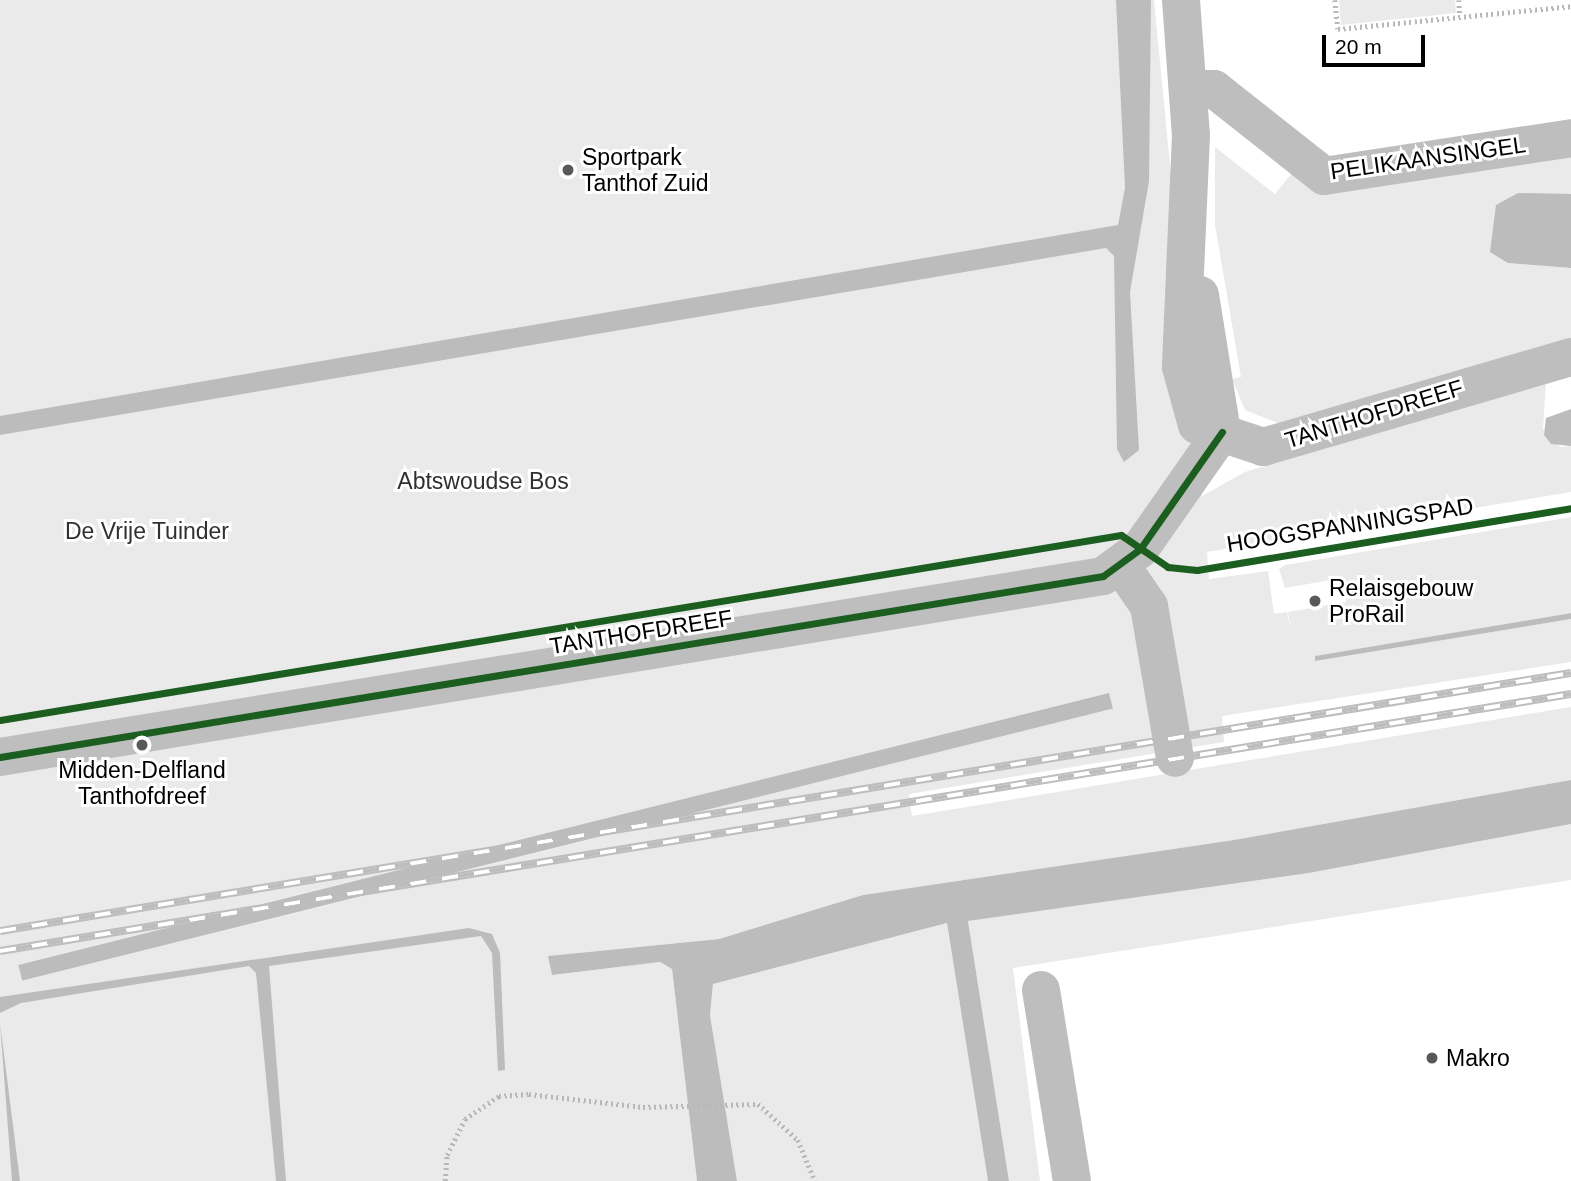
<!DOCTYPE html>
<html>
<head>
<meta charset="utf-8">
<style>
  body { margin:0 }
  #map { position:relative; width:1571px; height:1181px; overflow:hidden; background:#fff; font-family:Arial,sans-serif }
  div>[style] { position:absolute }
  .green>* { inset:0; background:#eaeaea }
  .water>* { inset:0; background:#bcbcbc; transform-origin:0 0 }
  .path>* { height:4.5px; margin-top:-2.25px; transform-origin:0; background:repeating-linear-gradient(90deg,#b8b8b8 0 2px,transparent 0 5.5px) }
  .minor>* { height:38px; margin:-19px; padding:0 19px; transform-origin:19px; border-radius:19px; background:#bebebe }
  .rail>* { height:8px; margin-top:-4px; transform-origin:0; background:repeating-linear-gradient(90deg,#fff 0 16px,#bdbdbd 0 32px); box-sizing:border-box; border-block:2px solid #bdbdbd }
  .cycleway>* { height:7px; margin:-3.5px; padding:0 3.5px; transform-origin:3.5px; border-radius:3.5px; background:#1b5e20 }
  .dots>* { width:19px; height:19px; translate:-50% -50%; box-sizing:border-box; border:4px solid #fff; border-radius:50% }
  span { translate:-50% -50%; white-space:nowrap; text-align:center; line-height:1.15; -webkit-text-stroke:6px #fff; paint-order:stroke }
  .poi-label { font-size:23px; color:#000 }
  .left { translate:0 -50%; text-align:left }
  .street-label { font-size:23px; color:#000 }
  .park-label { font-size:23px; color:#303030 }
  .scale { position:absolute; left:1322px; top:35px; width:103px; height:32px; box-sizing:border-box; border:4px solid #000; border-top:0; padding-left:9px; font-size:21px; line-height:24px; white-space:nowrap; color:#000; -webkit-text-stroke:5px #fff; paint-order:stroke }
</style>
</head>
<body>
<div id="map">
  <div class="green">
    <i style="clip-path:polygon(0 0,1154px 0,1202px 496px,1245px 472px,1546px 382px,1543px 429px,1560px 447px,1571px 446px,1571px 492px,1207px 552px,1209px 579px,1268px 571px,1274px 614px,1287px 612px,1291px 631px,1288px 612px,1346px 602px,1342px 578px,1285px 588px,1279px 569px,1285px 565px,1571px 517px,1571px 613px,1315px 656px,1315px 661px,1571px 619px,1571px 662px,1222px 716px,1224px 742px,909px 794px,912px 816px,1571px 707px,1571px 780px,1234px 840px,863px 895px,719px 939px,549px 956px,552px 975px,660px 962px,672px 969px,697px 1181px,0 1181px)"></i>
    <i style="clip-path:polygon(1339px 0,1455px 0,1456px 13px,1341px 25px)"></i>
    <i style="clip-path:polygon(1571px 144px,1571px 194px,1564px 194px,1508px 263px,1571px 268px,1571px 338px,1278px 423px,1245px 410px,1232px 379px,1241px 377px,1215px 225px,1215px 147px,1275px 194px,1292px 173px)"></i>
    <i style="clip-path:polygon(1571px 824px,1571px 880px,1013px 968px,1040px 1181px,1009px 1181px,968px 921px,1309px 873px)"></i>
    <i style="clip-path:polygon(947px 923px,988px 1181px,737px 1181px,710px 1015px,713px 984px)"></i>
  </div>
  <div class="water">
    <i style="clip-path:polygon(1116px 0,1151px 0,1149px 181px,1130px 292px,1139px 450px,1124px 462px,1117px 449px,1114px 256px,1106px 248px,0 435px,0 416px,1118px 225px,1125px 188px)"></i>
    <i style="clip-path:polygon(1518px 193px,1571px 194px,1571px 268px,1508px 263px,1490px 252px,1496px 205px)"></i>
    <i style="clip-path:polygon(1571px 409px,1571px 446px,1551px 444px,1544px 435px,1546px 418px)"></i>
    <i style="clip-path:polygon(1571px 613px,1571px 619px,1315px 661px,1315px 656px)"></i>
    <i style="left:1109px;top:693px;width:16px;height:1124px;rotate:76deg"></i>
    <i style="clip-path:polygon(1571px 780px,1571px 824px,1309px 873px,968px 921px,1009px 1181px,988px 1181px,947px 923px,713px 984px,710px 1015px,737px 1181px,697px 1181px,672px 969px,660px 962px,552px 975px,548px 956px,719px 939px,863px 895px,1234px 840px)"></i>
    <i style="clip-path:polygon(469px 928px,492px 934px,500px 953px,505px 1070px,498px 1071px,492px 953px,481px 936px,269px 966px,286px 1181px,276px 1181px,256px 973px,249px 966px,21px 1003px,0 1013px,0 997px)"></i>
    <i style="clip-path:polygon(0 1023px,20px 1181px,12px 1181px)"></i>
  </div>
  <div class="path">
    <i style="left:1335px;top:0;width:29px;rotate:84deg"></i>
    <i style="left:1338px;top:29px;width:234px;rotate:-5.6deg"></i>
    <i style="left:1459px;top:0;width:17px;rotate:87deg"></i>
    <i style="left:445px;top:1181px;width:26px;rotate:-86deg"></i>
    <i style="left:447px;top:1155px;width:40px;rotate:-63.4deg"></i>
    <i style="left:465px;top:1119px;width:41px;rotate:-34.1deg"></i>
    <i style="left:499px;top:1096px;width:30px;rotate:-4deg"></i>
    <i style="left:529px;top:1094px;width:115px;rotate:6.5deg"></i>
    <i style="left:643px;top:1107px;width:115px;rotate:-1.5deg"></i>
    <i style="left:758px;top:1104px;width:54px;rotate:42deg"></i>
    <i style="left:798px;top:1140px;width:44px;rotate:67.5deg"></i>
  </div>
  <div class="minor">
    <i style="left:1181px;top:0;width:135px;rotate:85.8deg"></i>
    <i style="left:1191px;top:135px;width:232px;rotate:92.5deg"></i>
    <i style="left:1181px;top:367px;width:60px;rotate:74.6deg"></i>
    <i style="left:1197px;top:425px;width:70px;rotate:18.4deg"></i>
    <i style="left:1263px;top:447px;width:321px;rotate:-16.3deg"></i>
    <i style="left:1188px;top:89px;width:26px"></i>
    <i style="left:1214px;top:89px;width:140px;rotate:38.3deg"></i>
    <i style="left:1324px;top:176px;width:250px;rotate:-8.7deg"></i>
    <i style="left:1200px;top:295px;width:139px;rotate:80.9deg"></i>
    <i style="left:1120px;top:564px;width:51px;rotate:55.4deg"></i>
    <i style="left:1149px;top:606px;width:154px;rotate:80.3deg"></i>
    <i style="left:0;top:757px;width:1118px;rotate:-9.32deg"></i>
    <i style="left:1103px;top:576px;width:46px;rotate:-36.1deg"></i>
    <i style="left:1140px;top:549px;width:143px;rotate:-55deg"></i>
    <i style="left:1041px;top:990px;width:193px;rotate:80.8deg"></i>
  </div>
  <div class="rail">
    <i style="left:0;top:931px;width:1592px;rotate:-9.33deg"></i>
    <i style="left:0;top:951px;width:1592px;rotate:-9.29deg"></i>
  </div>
  <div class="cycleway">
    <i style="left:0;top:720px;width:1136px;rotate:-9.37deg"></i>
    <i style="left:1121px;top:535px;width:57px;rotate:34.2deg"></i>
    <i style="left:1168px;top:567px;width:29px;rotate:6deg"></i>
    <i style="left:1197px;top:570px;width:379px;rotate:-9.4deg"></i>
    <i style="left:0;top:757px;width:1118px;rotate:-9.32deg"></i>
    <i style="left:1103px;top:576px;width:46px;rotate:-36.1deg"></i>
    <i style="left:1140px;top:549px;width:143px;rotate:-55deg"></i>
  </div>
  <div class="dots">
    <i style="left:568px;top:170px;background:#595959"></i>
    <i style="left:1315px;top:601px;background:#595959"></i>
    <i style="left:142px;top:745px;background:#595959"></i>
    <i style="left:1432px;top:1058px;background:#595959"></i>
  </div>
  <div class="poi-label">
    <span class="left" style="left:582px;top:170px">Sportpark<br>Tanthof Zuid</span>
    <span class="left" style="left:1329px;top:601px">Relaisgebouw<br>ProRail</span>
    <span style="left:142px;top:783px">Midden-Delfland<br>Tanthofdreef</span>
    <span class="left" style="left:1446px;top:1058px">Makro</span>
  </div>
  <div class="street-label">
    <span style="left:1428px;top:158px;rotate:-8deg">PELIKAANSINGEL</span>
    <span style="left:1374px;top:414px;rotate:-17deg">TANTHOFDREEF</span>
    <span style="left:1350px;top:525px;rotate:-9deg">HOOGSPANNINGSPAD</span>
    <span style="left:641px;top:632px;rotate:-9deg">TANTHOFDREEF</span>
  </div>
  <div class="park-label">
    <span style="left:483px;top:481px">Abtswoudse Bos</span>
    <span style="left:147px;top:531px">De Vrije Tuinder</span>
  </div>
  <div class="scale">20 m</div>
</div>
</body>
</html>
